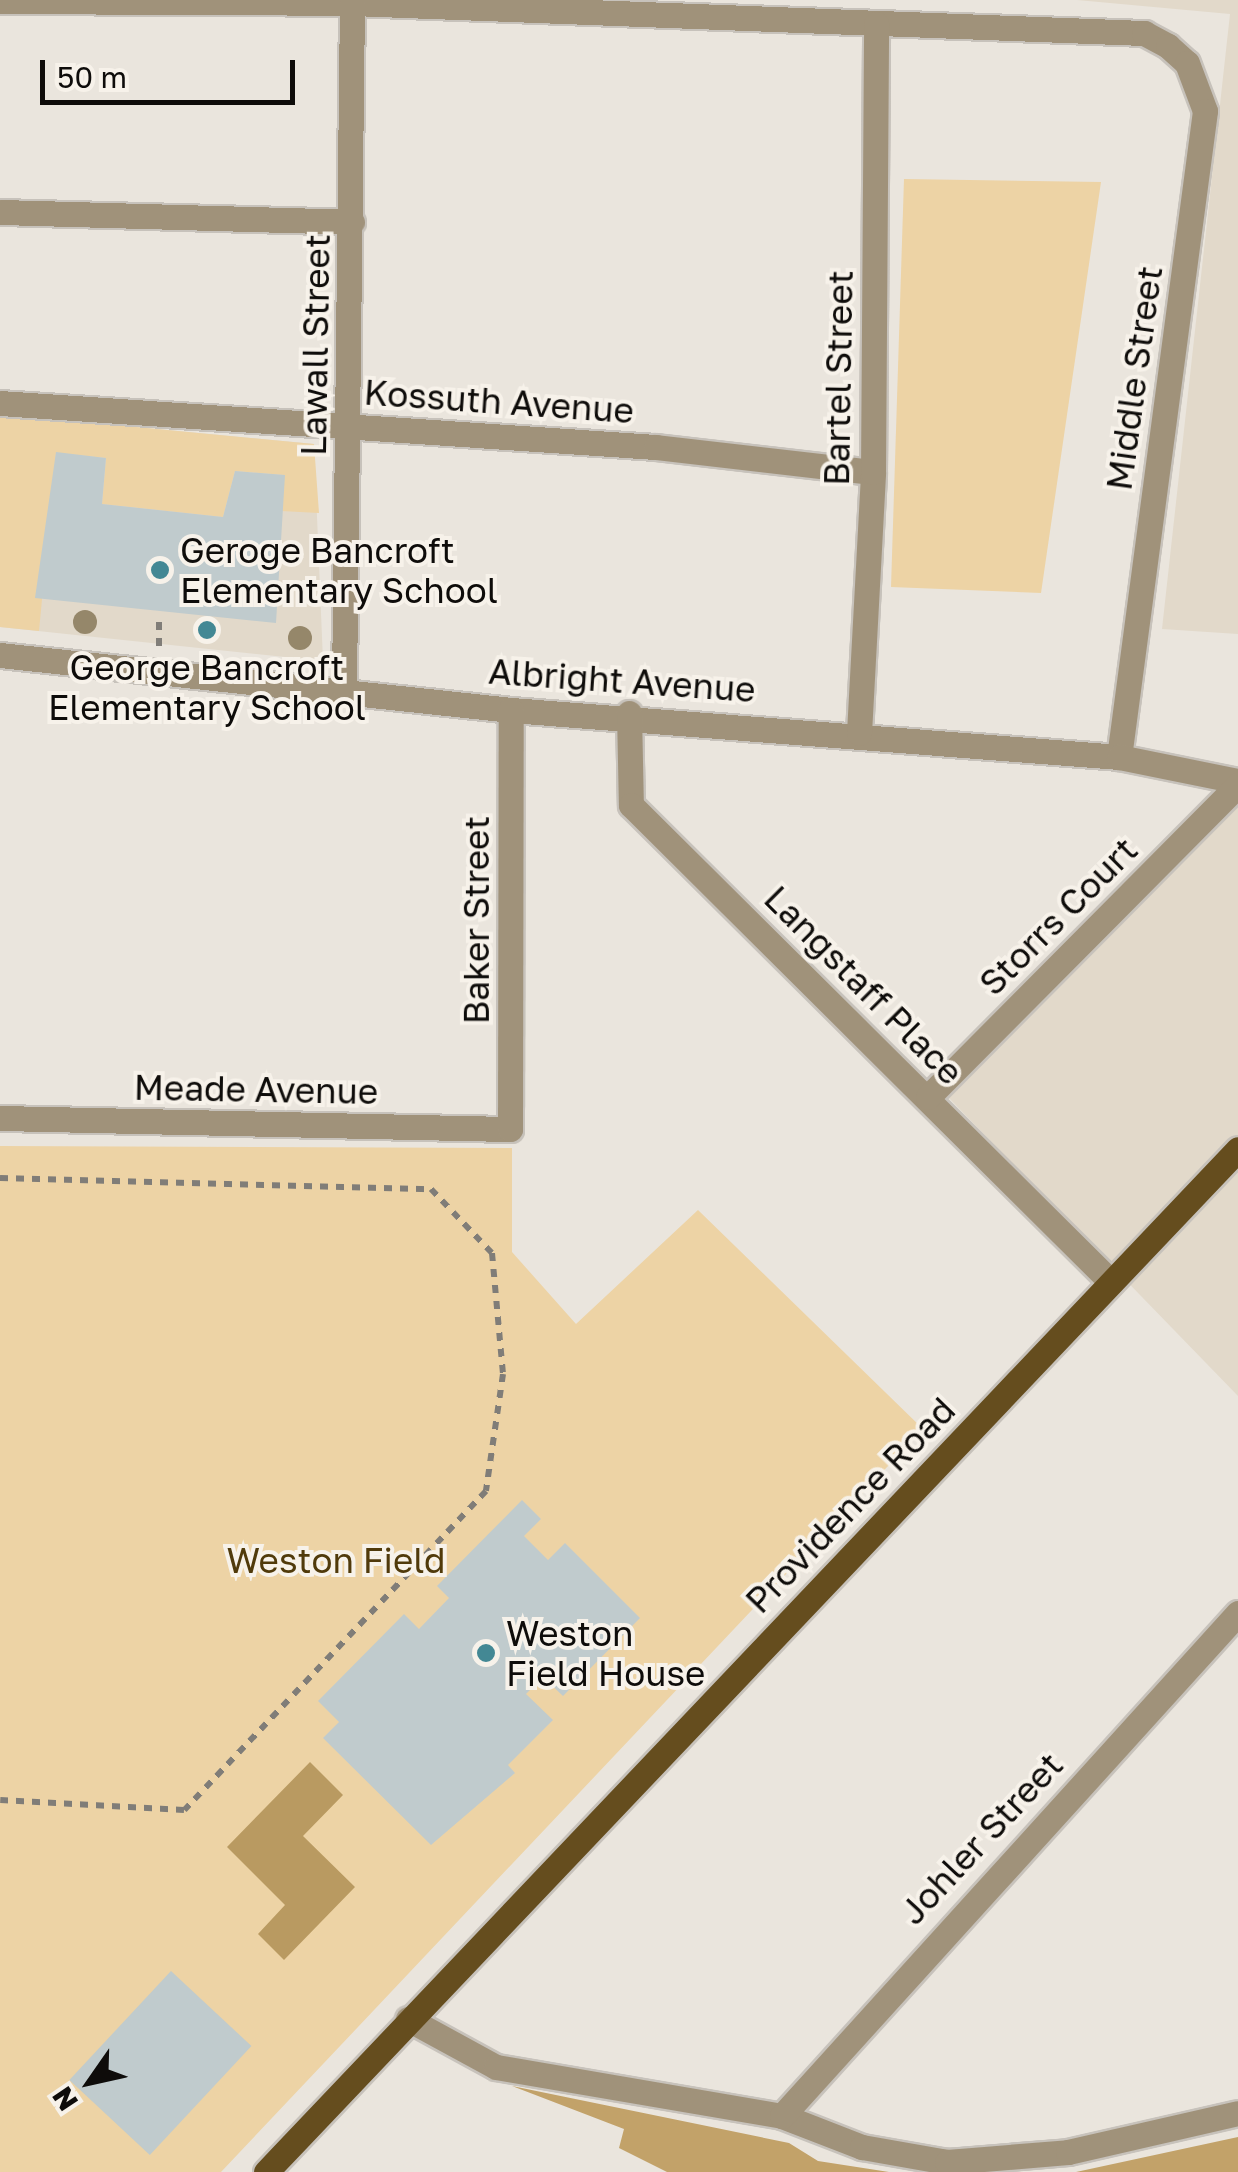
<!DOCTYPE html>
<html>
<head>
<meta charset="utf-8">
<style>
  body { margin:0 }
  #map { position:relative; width:1238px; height:2172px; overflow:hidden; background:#eae5dd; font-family:"Golos Text",sans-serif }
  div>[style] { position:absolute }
  .built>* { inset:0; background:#e2d9ca }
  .green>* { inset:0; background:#edd3a5 }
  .forest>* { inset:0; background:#c2a269 }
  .water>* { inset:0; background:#b99a61 }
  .building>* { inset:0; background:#c0cbcd; transform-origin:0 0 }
  .path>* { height:6px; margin-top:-3px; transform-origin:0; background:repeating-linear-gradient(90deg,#807d78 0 8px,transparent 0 16px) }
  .roads { filter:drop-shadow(2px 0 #c7c2bb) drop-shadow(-2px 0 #c7c2bb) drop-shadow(0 2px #c7c2bb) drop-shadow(0 -2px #c7c2bb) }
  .minor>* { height:25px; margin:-12.5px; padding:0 12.5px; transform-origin:12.5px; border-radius:12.5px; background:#a0927a }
  .major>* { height:25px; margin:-12.5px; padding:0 12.5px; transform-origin:12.5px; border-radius:12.5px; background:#654d1e }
  .trees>* { width:24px; height:24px; margin:-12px; border-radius:50%; background:#95876a }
  .dots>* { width:28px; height:28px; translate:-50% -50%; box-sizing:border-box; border:5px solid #f7f2ea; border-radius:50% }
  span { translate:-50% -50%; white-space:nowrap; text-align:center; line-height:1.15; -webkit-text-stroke:8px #f7f2ea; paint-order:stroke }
  .street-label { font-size:35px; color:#0e0c0a }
  .poi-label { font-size:35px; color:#0e0c0a }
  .left { translate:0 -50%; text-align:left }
  .park-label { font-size:35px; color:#503a0b }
  .north { position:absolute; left:40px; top:2032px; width:100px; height:100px; -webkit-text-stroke:8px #f7f2ea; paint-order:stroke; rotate:236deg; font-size:28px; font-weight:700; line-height:40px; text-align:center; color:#0e0c0a }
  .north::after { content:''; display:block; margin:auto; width:35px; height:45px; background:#0e0c0a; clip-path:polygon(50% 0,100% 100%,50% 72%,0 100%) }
  .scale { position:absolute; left:40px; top:60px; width:255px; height:45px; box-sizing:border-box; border:5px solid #0e0c0a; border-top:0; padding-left:12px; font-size:30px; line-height:35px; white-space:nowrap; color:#0e0c0a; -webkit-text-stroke:8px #f7f2ea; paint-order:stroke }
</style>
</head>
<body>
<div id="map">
  <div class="built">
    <i style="clip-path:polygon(1077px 0,1238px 0,1238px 634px,1162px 629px,1230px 14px)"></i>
    <i style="clip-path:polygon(0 414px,314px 444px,323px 661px,0 627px)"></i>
    <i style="clip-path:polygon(1238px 793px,1238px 1396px,946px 1095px)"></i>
  </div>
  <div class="green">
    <i style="clip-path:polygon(904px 179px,1101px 182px,1041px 593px,891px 587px)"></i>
    <i style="clip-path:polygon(0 414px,314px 444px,319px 513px,281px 511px,284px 475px,235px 471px,223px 517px,102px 504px,106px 458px,56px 453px,39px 631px,0 627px)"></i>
    <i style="clip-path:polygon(0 1146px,512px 1148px,512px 1252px,576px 1324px,698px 1210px,923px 1429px,221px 2172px,0 2172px)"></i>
  </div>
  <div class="forest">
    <i style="clip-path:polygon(512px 2086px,789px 2143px,818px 2161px,889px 2172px,667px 2172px,619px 2148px,624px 2129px)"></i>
    <i style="clip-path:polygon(1238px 2137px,1238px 2172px,1076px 2172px)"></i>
  </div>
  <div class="water">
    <i style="clip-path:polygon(310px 1762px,343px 1795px,303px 1836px,355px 1887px,284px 1960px,258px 1934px,285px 1905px,227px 1847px)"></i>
  </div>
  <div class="building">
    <i style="clip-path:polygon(56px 452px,106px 458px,102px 504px,223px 517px,235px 471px,285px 475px,276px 623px,35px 598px)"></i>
    <i style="clip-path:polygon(522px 1500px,541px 1519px,524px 1536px,548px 1560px,565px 1543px,640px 1618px,563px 1696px,543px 1677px,526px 1694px,553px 1720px,508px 1765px,515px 1773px,431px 1845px,323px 1738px,339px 1722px,318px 1701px,404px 1614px,419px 1629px,449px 1598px,437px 1586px)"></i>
    <i style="left:171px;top:1971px;width:110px;height:149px;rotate:43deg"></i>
  </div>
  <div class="path">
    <i style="left:159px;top:646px;width:29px;rotate:-90deg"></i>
    <i style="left:0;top:1178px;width:431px;rotate:1.5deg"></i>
    <i style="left:431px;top:1189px;width:88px;rotate:46.4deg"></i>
    <i style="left:492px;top:1253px;width:121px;rotate:84.8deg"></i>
    <i style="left:503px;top:1374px;width:118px;rotate:98.3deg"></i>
    <i style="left:486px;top:1491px;width:439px;rotate:133.4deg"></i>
    <i style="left:184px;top:1810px;width:184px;rotate:-176.9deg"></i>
  </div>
  <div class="roads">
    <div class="minor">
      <i style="left:0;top:1px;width:352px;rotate:0.3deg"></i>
      <i style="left:352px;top:3px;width:793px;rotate:2.17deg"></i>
      <i style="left:1144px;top:33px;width:27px;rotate:28deg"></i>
      <i style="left:1168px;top:46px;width:25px;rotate:42deg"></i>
      <i style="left:1187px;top:63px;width:51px;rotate:69.4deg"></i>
      <i style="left:1205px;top:111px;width:652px;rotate:97.58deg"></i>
      <i style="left:0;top:212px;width:352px;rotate:1.6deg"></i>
      <i style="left:0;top:403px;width:657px;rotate:3.84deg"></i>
      <i style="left:656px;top:447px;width:218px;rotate:6.6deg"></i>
      <i style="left:0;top:655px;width:514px;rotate:6.14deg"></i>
      <i style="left:511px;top:710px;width:610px;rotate:4.42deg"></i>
      <i style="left:1119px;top:757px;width:121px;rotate:11.4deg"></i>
      <i style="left:344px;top:687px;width:684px;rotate:-89.33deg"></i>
      <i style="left:629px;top:713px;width:92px;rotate:88.8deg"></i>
      <i style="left:631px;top:805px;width:677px;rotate:44.82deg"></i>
      <i style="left:859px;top:733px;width:261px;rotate:-86.9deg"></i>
      <i style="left:873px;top:472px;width:448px;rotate:-89.6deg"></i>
      <i style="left:928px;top:1097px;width:440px;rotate:-45.2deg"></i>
      <i style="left:0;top:1118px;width:510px;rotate:1.24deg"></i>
      <i style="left:510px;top:1129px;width:419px;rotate:-89.9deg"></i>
      <i style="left:408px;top:2019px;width:100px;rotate:28.6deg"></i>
      <i style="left:496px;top:2067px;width:290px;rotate:9.7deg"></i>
      <i style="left:782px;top:2116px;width:86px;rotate:21.2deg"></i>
      <i style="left:862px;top:2147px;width:86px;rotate:10deg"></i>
      <i style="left:947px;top:2162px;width:121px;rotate:-4.7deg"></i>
      <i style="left:1068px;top:2152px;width:174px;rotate:-12.9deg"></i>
      <i style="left:782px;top:2116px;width:679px;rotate:-47.81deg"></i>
    </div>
    <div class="major">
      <i style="left:266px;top:2172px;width:1411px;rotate:-46.46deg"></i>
    </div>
  </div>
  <div class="trees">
    <i style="left:85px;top:622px"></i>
    <i style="left:300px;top:638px"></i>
  </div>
  <div class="dots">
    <i style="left:160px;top:570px;background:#438894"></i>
    <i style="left:207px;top:630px;background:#438894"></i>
    <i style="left:486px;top:1653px;background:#438894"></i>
  </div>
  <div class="street-label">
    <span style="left:315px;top:345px;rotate:-89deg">Lawall Street</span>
    <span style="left:838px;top:378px;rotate:-89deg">Bartel Street</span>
    <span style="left:1134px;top:378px;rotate:-82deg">Middle Street</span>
    <span style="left:499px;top:401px;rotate:4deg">Kossuth Avenue</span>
    <span style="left:622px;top:680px;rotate:4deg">Albright Avenue</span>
    <span style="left:1058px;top:916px;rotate:-45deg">Storrs Court</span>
    <span style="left:476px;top:920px;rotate:-90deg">Baker Street</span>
    <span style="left:864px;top:985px;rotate:45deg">Langstaff Place</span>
    <span style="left:256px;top:1089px;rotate:1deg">Meade Avenue</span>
    <span style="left:850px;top:1505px;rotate:-46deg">Providence Road</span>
    <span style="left:981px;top:1838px;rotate:-47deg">Johler Street</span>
  </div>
  <div class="poi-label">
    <span class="left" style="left:180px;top:570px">Geroge Bancroft<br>Elementary School</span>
    <span style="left:207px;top:687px">George Bancroft<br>Elementary School</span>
    <span class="left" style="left:506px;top:1653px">Weston<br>Field House</span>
  </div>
  <div class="park-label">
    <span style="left:336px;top:1560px">Weston Field</span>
  </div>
  <div class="north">N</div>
  <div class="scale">50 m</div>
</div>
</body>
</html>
